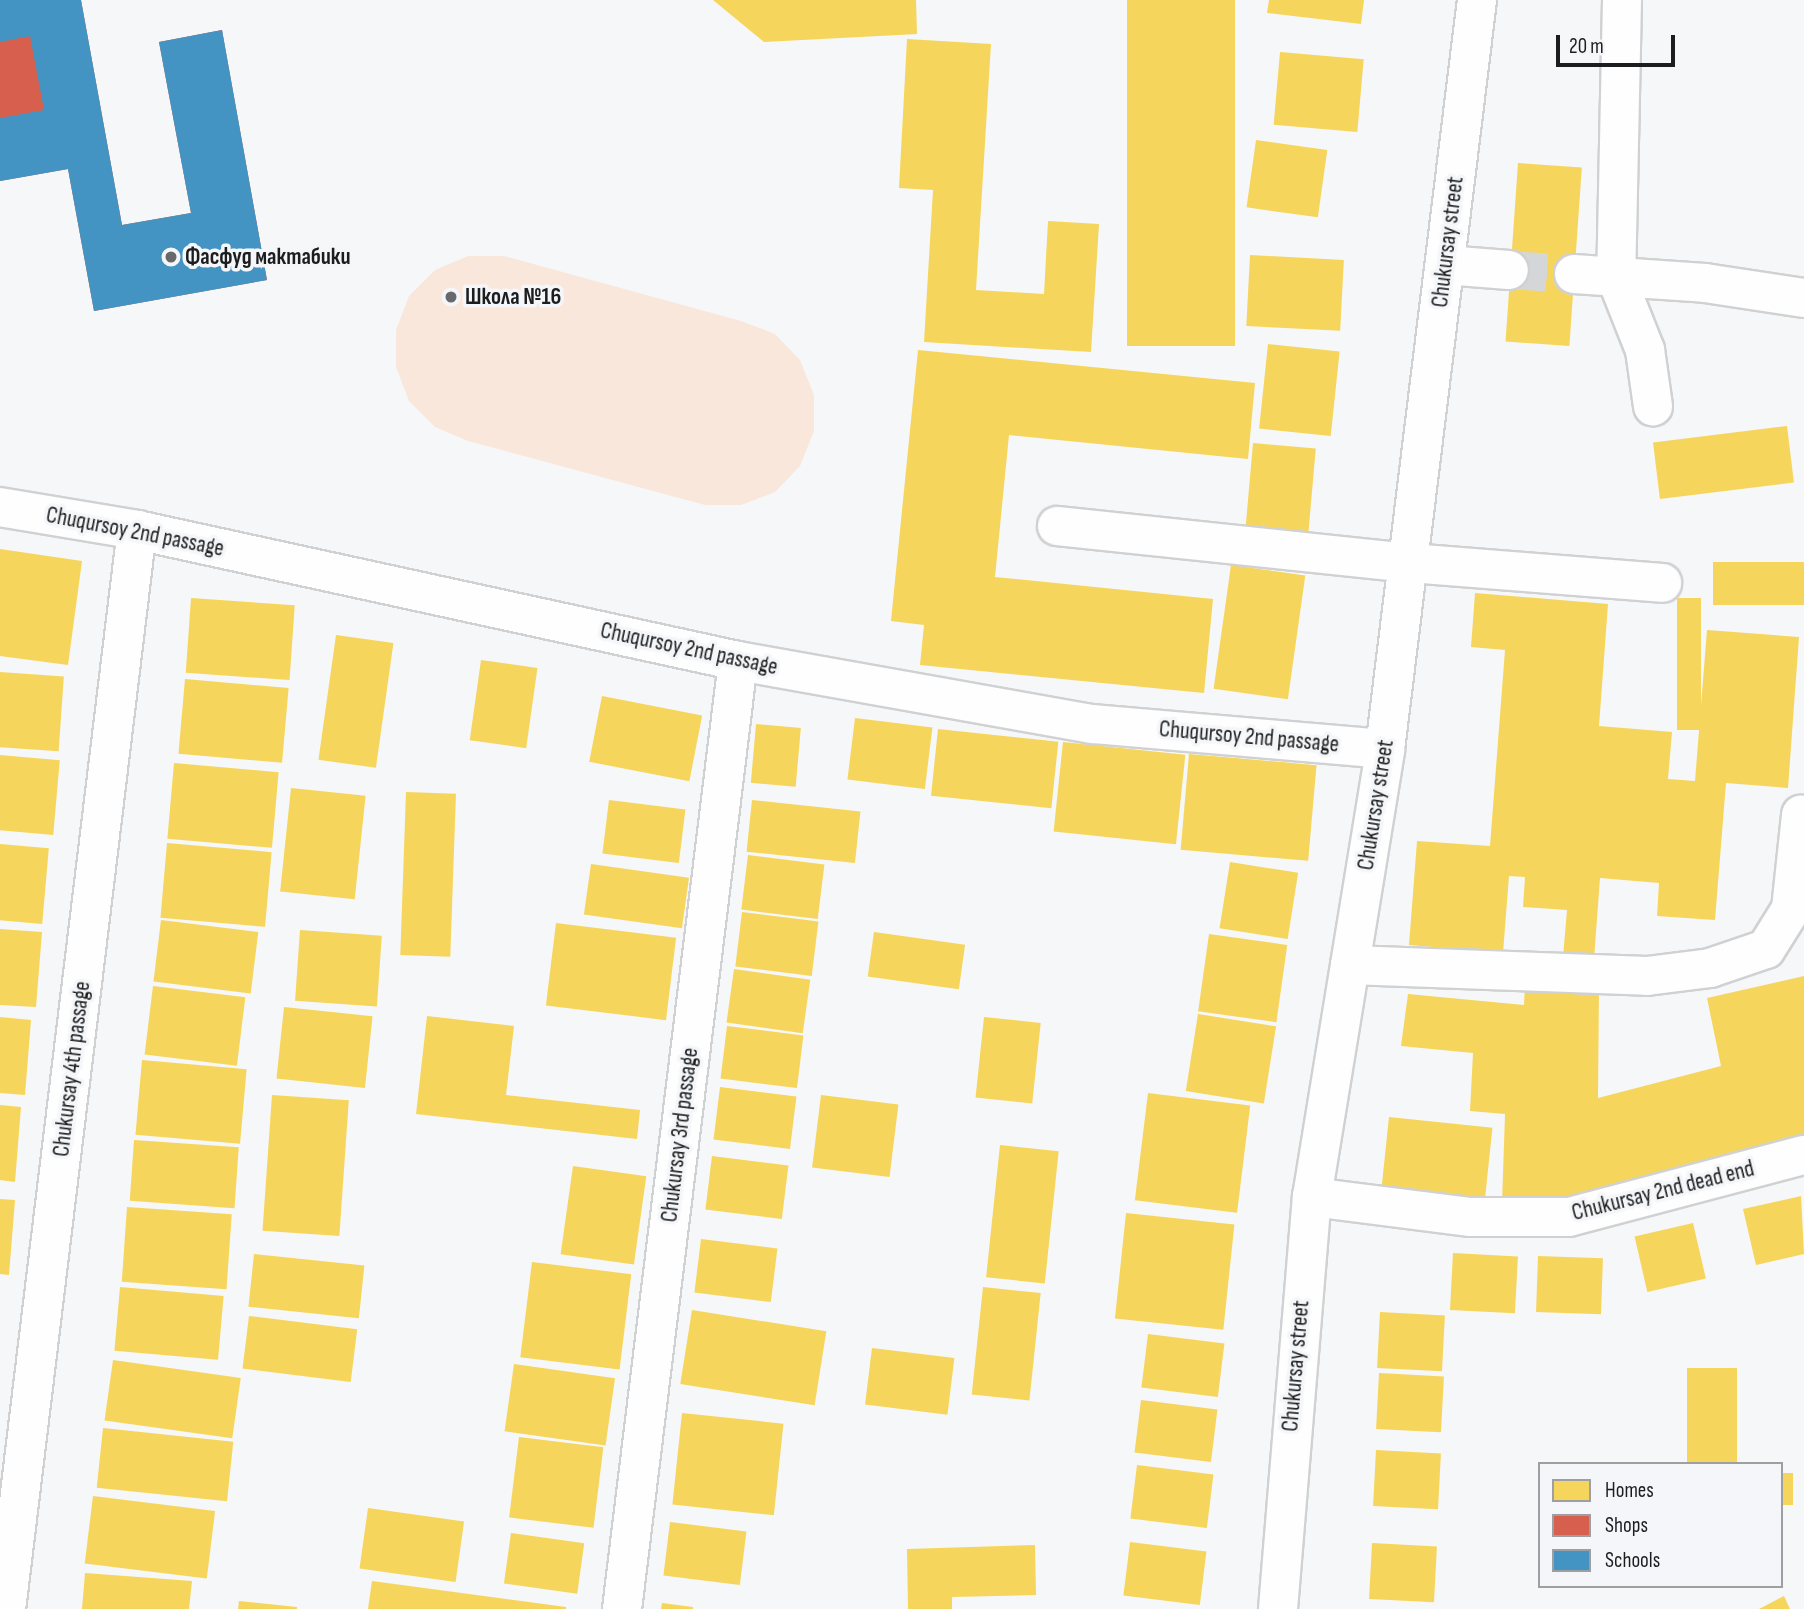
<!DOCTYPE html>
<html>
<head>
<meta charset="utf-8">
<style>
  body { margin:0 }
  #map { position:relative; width:1804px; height:1609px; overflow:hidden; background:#f6f7f8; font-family:"Sofia Sans Condensed",sans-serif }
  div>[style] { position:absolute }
  .green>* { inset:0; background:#fae7db }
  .homes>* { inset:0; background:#f6d55c; transform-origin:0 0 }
  .shops>* { inset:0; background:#d6604d }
  .schools>* { inset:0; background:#4393c3 }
  .minor-tunnel>* { height:38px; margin-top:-19px; transform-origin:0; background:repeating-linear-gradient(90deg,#d5d6d7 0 38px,transparent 0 57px) }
  .roads { filter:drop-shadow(2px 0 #d0d1d2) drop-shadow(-2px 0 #d0d1d2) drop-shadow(0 2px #d0d1d2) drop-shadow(0 -2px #d0d1d2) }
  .minor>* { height:38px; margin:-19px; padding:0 19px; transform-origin:19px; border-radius:19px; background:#fefefe }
  .dots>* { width:19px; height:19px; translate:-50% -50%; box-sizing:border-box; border:4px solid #f5f6f9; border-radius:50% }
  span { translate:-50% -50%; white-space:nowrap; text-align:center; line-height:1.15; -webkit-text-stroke:7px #f5f6f9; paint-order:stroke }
  .street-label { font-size:23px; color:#1c1d1e }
  .poi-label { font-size:23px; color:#1c1d1e; font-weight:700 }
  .left { translate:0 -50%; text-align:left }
  .legend { position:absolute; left:1538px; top:1462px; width:245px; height:126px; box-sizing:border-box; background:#f5f6f9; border:2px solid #9e9fa1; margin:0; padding:9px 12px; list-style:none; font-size:21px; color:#1c1d1e }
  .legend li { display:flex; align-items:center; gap:14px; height:35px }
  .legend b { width:35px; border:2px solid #9e9fa1 }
  .scale { position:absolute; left:1556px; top:35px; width:119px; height:32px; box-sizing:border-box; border:4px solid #1c1d1e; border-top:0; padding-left:9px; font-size:21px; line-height:24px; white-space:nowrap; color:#1c1d1e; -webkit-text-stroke:5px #f5f6f9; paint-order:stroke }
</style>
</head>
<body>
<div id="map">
  <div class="green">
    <i style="clip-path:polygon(468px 256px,504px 256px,741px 321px,775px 334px,800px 360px,814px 395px,814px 431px,800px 466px,775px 492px,741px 505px,705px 505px,468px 441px,435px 427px,409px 401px,396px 367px,396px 330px,409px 296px,435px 270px)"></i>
  </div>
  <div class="homes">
    <i style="clip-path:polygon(713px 0,916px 0,917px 34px,764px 42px)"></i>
    <i style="left:1127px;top:0;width:108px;height:346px"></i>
    <i style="clip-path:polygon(1269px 0,1364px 0,1361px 24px,1267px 13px)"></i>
    <i style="clip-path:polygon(907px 39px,991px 44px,976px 290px,1044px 294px,1048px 221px,1099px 224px,1091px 352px,924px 342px,933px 190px,899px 188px)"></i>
    <i style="left:1280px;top:52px;width:84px;height:73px;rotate:5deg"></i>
    <i style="left:1256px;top:140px;width:72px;height:68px;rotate:8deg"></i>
    <i style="left:1518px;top:163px;width:64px;height:179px;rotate:4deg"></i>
    <i style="left:1250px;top:255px;width:94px;height:71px;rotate:3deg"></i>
    <i style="left:1268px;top:344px;width:72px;height:85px;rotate:6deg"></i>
    <i style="clip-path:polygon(918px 350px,1255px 383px,1248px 459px,1009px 435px,995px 577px,1213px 599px,1204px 693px,920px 665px,924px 625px,891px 621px)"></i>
    <i style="left:1787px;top:426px;width:57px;height:135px;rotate:83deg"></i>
    <i style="left:1253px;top:443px;width:63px;height:95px;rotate:5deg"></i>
    <i style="clip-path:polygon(0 549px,82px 561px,68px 665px,0 656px)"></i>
    <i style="left:1804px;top:562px;width:43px;height:91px;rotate:90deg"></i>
    <i style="left:1231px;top:565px;width:75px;height:125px;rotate:8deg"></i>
    <i style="clip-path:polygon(1475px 593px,1608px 604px,1599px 726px,1672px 732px,1668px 779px,1695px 781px,1707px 630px,1799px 637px,1788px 788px,1726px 783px,1715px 920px,1657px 916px,1659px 883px,1600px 878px,1594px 959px,1563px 957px,1567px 910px,1523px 907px,1525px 877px,1509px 876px,1503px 953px,1409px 945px,1417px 841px,1490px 846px,1505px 650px,1471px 647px)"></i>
    <i style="left:191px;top:598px;width:104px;height:75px;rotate:4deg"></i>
    <i style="left:1677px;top:598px;width:24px;height:132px"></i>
    <i style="left:336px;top:635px;width:58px;height:126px;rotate:8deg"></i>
    <i style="left:481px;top:660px;width:57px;height:81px;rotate:8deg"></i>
    <i style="left:0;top:672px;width:64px;height:75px;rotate:4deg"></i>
    <i style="left:185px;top:679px;width:104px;height:75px;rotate:5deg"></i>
    <i style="left:602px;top:696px;width:102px;height:67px;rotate:11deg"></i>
    <i style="left:855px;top:718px;width:78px;height:62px;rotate:7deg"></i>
    <i style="left:756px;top:724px;width:45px;height:59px;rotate:5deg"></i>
    <i style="left:938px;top:729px;width:121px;height:67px;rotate:6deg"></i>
    <i style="left:1063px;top:742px;width:123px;height:90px;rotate:6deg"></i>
    <i style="left:1189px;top:754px;width:128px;height:96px;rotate:5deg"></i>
    <i style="left:0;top:755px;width:60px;height:75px;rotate:5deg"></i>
    <i style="left:174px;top:763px;width:105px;height:76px;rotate:5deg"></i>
    <i style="left:291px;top:788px;width:75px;height:104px;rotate:6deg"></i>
    <i style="left:406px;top:792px;width:50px;height:163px;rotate:2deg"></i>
    <i style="left:609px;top:800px;width:77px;height:54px;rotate:7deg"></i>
    <i style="left:752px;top:800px;width:109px;height:52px;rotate:6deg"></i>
    <i style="left:167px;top:843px;width:105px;height:75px;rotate:5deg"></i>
    <i style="left:0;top:844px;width:49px;height:76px;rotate:5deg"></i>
    <i style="left:748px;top:855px;width:77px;height:55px;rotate:7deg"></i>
    <i style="left:1230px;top:862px;width:69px;height:67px;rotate:9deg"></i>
    <i style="left:591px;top:864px;width:99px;height:51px;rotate:8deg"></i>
    <i style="left:742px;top:912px;width:77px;height:55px;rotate:7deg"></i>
    <i style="left:161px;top:920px;width:98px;height:62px;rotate:7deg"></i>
    <i style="left:556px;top:923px;width:121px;height:83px;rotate:7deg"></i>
    <i style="clip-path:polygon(0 929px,42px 932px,36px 1007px,0 1005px)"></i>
    <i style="left:300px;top:930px;width:82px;height:71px;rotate:4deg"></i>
    <i style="left:874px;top:932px;width:92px;height:45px;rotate:8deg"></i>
    <i style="left:1209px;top:934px;width:79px;height:78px;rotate:8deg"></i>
    <i style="left:734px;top:969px;width:77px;height:54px;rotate:8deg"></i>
    <i style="clip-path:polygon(1804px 976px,1804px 1145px,1562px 1207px,1502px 1203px,1505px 1114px,1470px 1111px,1473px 1053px,1401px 1046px,1408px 994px,1524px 1005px,1525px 985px,1599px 988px,1598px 1098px,1721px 1066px,1707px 998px)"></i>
    <i style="left:153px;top:986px;width:93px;height:69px;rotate:7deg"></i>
    <i style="left:284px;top:1007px;width:89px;height:72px;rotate:6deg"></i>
    <i style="left:1198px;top:1014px;width:79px;height:78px;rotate:9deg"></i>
    <i style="clip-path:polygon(427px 1016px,514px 1026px,506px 1095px,640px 1110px,637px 1139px,416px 1114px)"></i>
    <i style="clip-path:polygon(0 1017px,31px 1020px,25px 1095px,0 1093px)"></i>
    <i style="left:984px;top:1017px;width:57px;height:81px;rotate:6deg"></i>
    <i style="left:727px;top:1026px;width:77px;height:53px;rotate:7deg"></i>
    <i style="left:142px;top:1060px;width:105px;height:75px;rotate:5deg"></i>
    <i style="left:720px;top:1087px;width:77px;height:53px;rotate:7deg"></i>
    <i style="left:1148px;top:1093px;width:103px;height:108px;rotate:7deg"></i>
    <i style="left:272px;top:1095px;width:77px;height:136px;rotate:4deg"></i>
    <i style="left:821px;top:1095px;width:78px;height:73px;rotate:7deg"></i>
    <i style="clip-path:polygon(0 1105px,21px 1107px,15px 1182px,0 1180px)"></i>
    <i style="left:1389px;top:1117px;width:104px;height:80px;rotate:6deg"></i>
    <i style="left:134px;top:1140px;width:105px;height:61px;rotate:4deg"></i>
    <i style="left:1000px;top:1145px;width:59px;height:133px;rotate:6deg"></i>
    <i style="left:712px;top:1156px;width:77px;height:54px;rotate:7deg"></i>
    <i style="left:573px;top:1166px;width:74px;height:89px;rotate:8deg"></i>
    <i style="clip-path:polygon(1801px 1196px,1804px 1254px,1756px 1265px,1743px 1209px)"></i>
    <i style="clip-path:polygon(0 1199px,15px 1200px,9px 1275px,0 1274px)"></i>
    <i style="left:127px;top:1207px;width:105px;height:75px;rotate:4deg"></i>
    <i style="left:1126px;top:1213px;width:109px;height:106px;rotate:6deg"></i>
    <i style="left:1693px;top:1223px;width:57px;height:60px;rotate:77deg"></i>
    <i style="left:701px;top:1239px;width:77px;height:54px;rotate:7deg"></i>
    <i style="left:1453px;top:1253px;width:65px;height:57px;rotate:3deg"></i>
    <i style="left:254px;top:1254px;width:111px;height:53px;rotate:6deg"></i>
    <i style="left:1538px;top:1256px;width:65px;height:56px;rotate:2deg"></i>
    <i style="left:532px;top:1262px;width:100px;height:96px;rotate:7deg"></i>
    <i style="left:120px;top:1287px;width:104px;height:64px;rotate:5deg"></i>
    <i style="left:983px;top:1287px;width:58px;height:108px;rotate:6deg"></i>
    <i style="left:692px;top:1310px;width:136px;height:75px;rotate:9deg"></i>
    <i style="left:1380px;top:1312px;width:65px;height:56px;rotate:3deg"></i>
    <i style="left:249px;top:1316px;width:109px;height:53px;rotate:7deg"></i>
    <i style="left:1148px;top:1334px;width:77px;height:54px;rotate:7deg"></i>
    <i style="left:872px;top:1348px;width:83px;height:57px;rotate:7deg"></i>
    <i style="left:113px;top:1360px;width:129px;height:61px;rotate:8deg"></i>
    <i style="left:514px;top:1364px;width:102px;height:68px;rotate:8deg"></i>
    <i style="left:1687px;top:1368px;width:50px;height:96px"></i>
    <i style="left:1379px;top:1373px;width:65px;height:56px;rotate:3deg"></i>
    <i style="left:1141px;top:1400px;width:77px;height:53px;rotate:7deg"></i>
    <i style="left:682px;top:1413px;width:102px;height:92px;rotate:6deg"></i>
    <i style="left:103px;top:1428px;width:131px;height:60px;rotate:6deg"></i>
    <i style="left:519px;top:1437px;width:85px;height:81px;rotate:7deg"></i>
    <i style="left:1376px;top:1450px;width:65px;height:56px;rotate:3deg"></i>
    <i style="left:1137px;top:1465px;width:77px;height:54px;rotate:7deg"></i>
    <i style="left:1781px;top:1473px;width:12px;height:32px"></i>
    <i style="left:93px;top:1496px;width:123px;height:68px;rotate:7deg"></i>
    <i style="left:368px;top:1508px;width:97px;height:61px;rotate:8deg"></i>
    <i style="left:670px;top:1522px;width:77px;height:54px;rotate:7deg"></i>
    <i style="left:511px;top:1533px;width:74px;height:51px;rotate:8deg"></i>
    <i style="left:1130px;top:1542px;width:77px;height:54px;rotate:7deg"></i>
    <i style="left:1372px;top:1543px;width:65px;height:56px;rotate:3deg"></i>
    <i style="clip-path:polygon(1035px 1545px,1036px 1595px,952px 1597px,952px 1609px,908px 1609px,907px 1549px)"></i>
    <i style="clip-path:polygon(85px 1573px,192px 1581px,189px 1609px,82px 1609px)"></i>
    <i style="clip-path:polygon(372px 1581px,566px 1607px,566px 1609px,368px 1609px)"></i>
    <i style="clip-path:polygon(1784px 1596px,1790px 1609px,1759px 1609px)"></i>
    <i style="clip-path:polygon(239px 1601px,297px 1607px,297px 1609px,238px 1609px)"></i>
    <i style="clip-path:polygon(662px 1603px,693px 1607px,693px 1609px,661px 1609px)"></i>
  </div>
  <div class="shops">
    <i style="clip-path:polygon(0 0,81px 0,122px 225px,191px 213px,159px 42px,222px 30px,267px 280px,94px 311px,68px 169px,0 181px)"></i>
  </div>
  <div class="schools">
    <i style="clip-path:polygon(0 0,81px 0,122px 225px,191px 213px,159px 42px,222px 30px,267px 280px,94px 311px,68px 169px,0 181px,0 118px,44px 110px,30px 36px,0 42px)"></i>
  </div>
  <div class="minor-tunnel">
    <i style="left:1509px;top:270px;width:65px;rotate:3.5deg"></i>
  </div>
  <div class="roads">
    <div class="minor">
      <i style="left:1622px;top:0;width:277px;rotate:91.2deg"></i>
      <i style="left:1616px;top:277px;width:79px;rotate:68.3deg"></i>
      <i style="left:1645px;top:350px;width:57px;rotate:81.9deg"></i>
      <i style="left:1445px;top:265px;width:64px;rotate:4.5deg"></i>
      <i style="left:1574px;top:274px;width:131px;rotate:3.9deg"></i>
      <i style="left:1705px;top:283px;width:100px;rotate:8.6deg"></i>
      <i style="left:0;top:507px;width:139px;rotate:9.5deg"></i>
      <i style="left:137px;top:530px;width:615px;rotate:12.3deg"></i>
      <i style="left:738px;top:661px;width:361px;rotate:10.1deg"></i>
      <i style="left:1093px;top:724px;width:293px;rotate:4.9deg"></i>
      <i style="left:1057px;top:526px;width:355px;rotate:6deg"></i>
      <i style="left:1410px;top:563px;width:253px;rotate:4.5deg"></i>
      <i style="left:1350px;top:965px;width:297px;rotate:2.1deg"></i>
      <i style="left:1647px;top:976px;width:64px;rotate:-7.2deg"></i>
      <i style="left:1710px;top:968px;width:59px;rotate:-18.7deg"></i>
      <i style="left:1766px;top:949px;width:47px;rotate:-58deg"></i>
      <i style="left:1791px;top:909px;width:95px;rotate:-83.9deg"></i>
      <i style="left:1312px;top:1197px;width:160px;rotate:7.2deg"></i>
      <i style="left:1471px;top:1217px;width:98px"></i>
      <i style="left:1569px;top:1217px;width:243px;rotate:-14.8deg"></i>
      <i style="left:6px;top:1609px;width:1087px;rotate:-83.08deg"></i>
      <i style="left:622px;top:1609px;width:955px;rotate:-83.02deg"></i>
      <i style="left:1278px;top:1609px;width:413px;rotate:-85.3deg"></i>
      <i style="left:1312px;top:1197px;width:454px;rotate:-80.7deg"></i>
      <i style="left:1385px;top:749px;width:755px;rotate:-83deg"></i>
    </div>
  </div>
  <div class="dots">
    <i style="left:171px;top:257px;background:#68696a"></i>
    <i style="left:451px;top:297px;background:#68696a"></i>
  </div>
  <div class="street-label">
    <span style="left:1448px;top:242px;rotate:-83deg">Chukursay street</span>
    <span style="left:135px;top:532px;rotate:11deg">Chuqursoy 2nd passage</span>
    <span style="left:689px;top:649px;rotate:12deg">Chuqursoy 2nd passage</span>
    <span style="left:1249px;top:737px;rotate:5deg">Chuqursoy 2nd passage</span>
    <span style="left:1376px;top:805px;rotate:-81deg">Chukursay street</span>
    <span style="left:72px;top:1069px;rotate:-83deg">Chukursay 4th passage</span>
    <span style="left:680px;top:1135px;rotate:-83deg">Chukursay 3rd passage</span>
    <span style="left:1663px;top:1191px;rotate:-14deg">Chukursay 2nd dead end</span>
    <span style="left:1296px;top:1366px;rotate:-85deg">Chukursay street</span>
  </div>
  <div class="poi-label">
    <span class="left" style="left:185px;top:257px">Фасфуд мактабики</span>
    <span class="left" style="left:465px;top:297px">Школа №16</span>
  </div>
  <ul class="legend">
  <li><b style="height:19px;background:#f6d55c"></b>Homes</li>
  <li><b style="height:19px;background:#d6604d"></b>Shops</li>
  <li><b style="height:19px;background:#4393c3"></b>Schools</li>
  </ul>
  <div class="scale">20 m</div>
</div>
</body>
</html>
